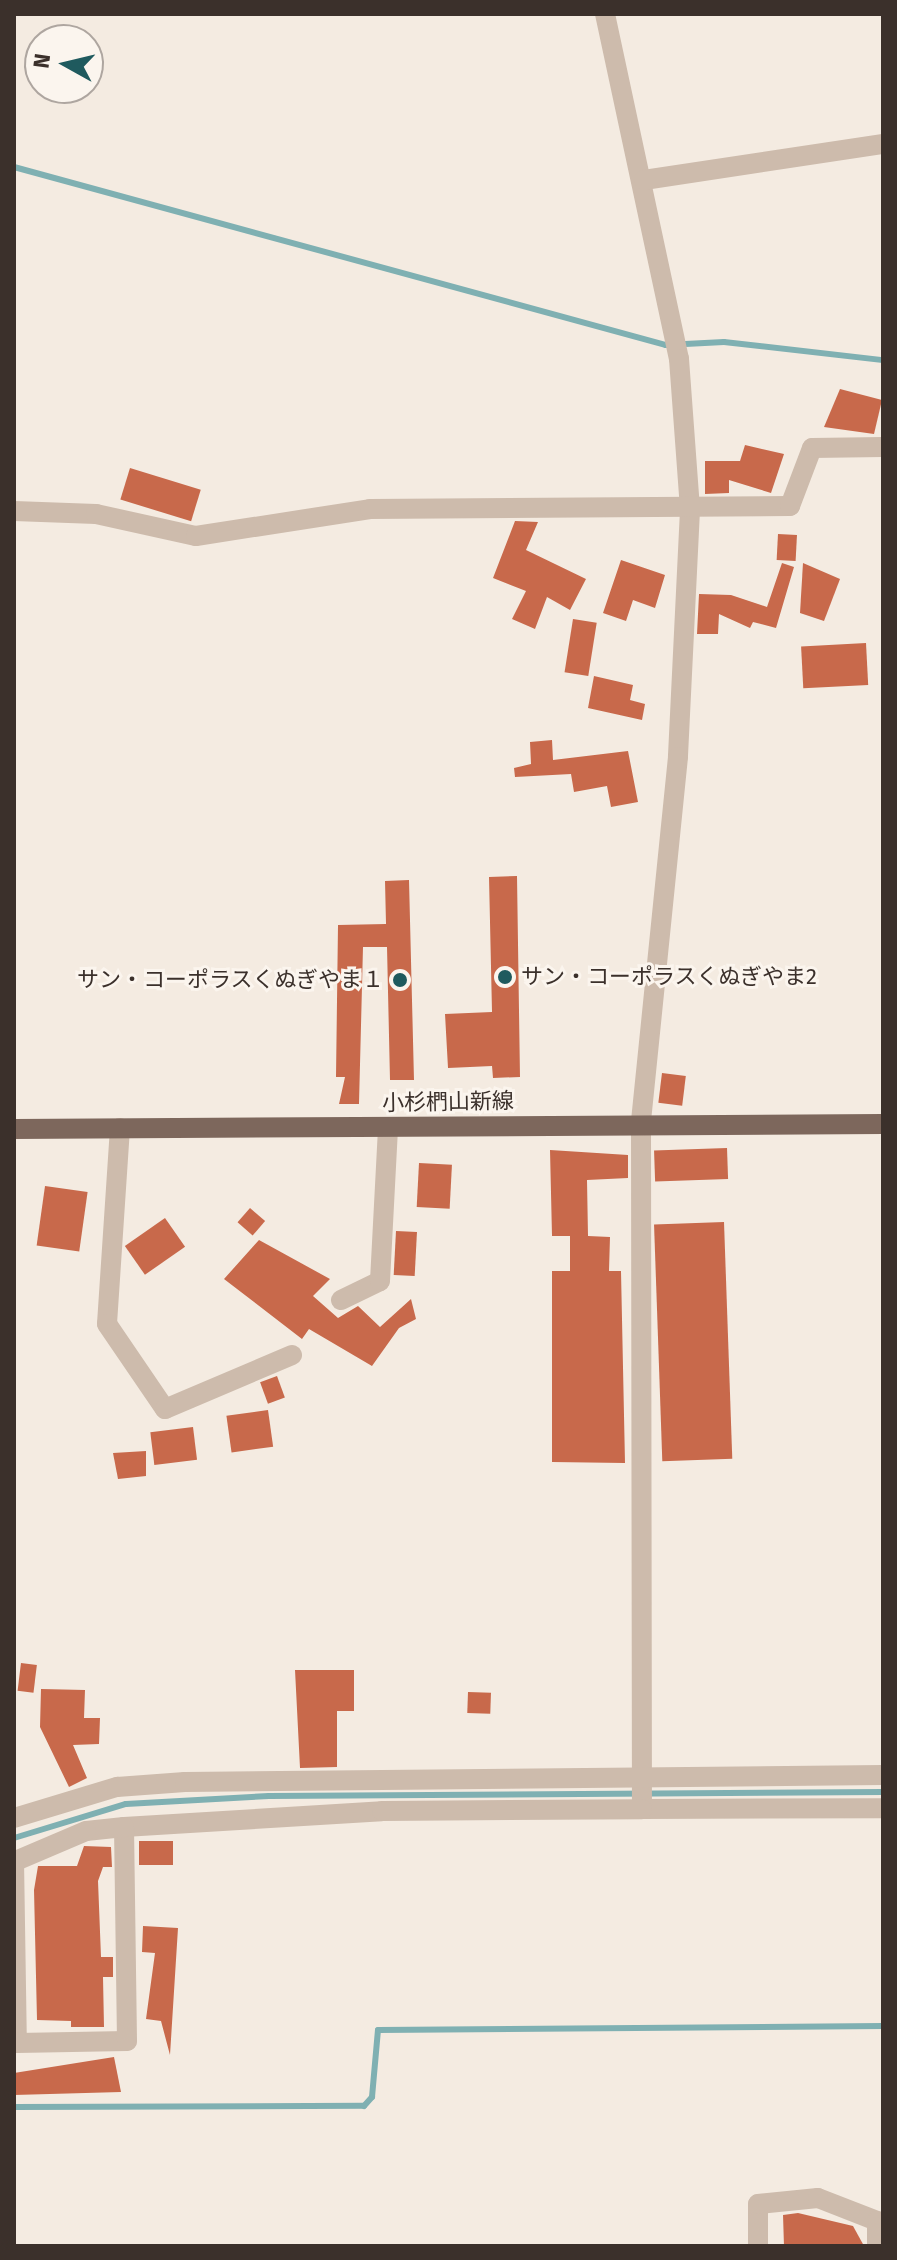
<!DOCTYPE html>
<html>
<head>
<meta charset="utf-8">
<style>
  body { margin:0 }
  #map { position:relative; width:897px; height:2260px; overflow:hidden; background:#f4ebe1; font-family:"Fira Sans","Noto Sans JP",sans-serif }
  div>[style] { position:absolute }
  .stream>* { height:6px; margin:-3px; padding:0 3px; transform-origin:3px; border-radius:3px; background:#7fb0b2 }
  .building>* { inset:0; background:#c8694b; transform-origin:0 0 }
  .minor>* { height:20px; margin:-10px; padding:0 10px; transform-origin:10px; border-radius:10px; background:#cdbbac }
  .major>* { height:20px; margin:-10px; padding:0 10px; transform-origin:10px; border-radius:10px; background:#7d675c }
  .dots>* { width:22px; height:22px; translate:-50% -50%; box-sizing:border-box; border:4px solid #fbf5ee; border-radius:50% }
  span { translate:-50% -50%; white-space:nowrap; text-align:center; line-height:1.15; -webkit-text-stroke:6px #fbf5ee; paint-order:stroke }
  .poi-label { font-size:22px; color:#3b302b }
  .left { translate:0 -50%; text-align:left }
  .right { translate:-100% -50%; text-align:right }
  .street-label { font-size:22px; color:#3b302b }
  .frame { position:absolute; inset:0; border:16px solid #3b302b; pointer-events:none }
  .north { position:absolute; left:24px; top:24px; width:80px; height:80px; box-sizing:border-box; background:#fbf5ee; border:2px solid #aea6a0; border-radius:50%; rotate:278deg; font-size:22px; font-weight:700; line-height:32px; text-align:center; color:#3b302b }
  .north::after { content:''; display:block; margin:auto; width:28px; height:36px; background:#1f5a5e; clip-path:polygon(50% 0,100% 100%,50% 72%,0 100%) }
</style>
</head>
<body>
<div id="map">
  <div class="stream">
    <i style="left:14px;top:167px;width:676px;rotate:15.27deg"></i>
    <i style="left:666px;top:345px;width:58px;rotate:-3deg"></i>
    <i style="left:724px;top:342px;width:160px;rotate:6.5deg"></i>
    <i style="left:14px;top:1838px;width:117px;rotate:-16.9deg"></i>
    <i style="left:126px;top:1804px;width:143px;rotate:-3.2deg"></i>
    <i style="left:269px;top:1796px;width:614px;rotate:-0.37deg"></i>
    <i style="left:14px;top:2107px;width:350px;rotate:-0.2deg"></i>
    <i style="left:364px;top:2106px;width:12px;rotate:-48deg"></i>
    <i style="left:372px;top:2097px;width:67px;rotate:-84.9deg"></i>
    <i style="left:378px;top:2030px;width:505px;rotate:-0.45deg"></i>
  </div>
  <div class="building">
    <i style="clip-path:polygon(840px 389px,882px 400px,874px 434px,824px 427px)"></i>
    <i style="clip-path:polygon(745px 445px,784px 454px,771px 493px,729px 480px,729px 493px,705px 494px,705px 461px,740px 461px)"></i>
    <i style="left:130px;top:468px;width:74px;height:33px;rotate:17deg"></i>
    <i style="clip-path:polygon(515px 521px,538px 522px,526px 550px,586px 579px,570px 610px,547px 597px,535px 629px,512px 619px,526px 591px,493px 578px)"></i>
    <i style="left:778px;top:534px;width:19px;height:26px;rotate:3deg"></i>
    <i style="clip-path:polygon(621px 560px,665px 575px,655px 608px,633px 600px,626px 621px,603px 613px)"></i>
    <i style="clip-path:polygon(782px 563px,794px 567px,776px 628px,753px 622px,750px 628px,719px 614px,718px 634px,697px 634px,699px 594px,731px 595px,767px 607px)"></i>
    <i style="clip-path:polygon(803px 563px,840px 579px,824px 621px,800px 613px)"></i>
    <i style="left:573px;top:619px;width:24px;height:54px;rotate:9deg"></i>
    <i style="left:866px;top:643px;width:42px;height:65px;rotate:87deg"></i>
    <i style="clip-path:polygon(594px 676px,633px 685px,630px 700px,645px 704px,642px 720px,588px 708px)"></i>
    <i style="clip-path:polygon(552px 740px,553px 760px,628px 751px,638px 802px,611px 807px,607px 786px,574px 792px,571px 774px,515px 777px,514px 768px,531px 764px,530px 742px)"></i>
    <i style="clip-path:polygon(517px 876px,520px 1077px,493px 1078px,492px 1066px,448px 1068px,445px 1014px,492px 1012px,489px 877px)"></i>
    <i style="clip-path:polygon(409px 880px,414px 1080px,390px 1080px,387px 947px,363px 947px,359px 1104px,339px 1104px,345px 1077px,336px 1077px,338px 925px,386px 924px,385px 881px)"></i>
    <i style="left:662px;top:1073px;width:24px;height:30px;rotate:7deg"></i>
    <i style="left:727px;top:1148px;width:31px;height:73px;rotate:88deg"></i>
    <i style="clip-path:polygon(550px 1150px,628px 1155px,628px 1178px,587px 1180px,588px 1236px,610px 1237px,609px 1271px,621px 1271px,625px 1463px,552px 1462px,552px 1271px,570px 1271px,570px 1236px,552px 1236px)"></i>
    <i style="left:419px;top:1163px;width:33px;height:44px;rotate:3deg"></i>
    <i style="left:45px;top:1186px;width:43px;height:60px;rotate:8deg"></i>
    <i style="left:250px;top:1208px;width:20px;height:19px;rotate:41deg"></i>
    <i style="left:165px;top:1218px;width:35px;height:49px;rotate:55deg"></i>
    <i style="left:724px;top:1222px;width:237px;height:70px;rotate:88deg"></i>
    <i style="left:396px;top:1231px;width:21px;height:44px;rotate:3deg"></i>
    <i style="clip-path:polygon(259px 1240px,330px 1279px,313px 1296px,338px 1318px,358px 1306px,380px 1327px,411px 1299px,416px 1319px,399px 1328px,372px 1366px,309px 1329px,302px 1339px,224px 1279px)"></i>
    <i style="left:277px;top:1376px;width:23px;height:18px;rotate:70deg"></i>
    <i style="left:268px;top:1410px;width:37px;height:42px;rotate:82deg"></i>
    <i style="left:193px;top:1427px;width:33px;height:43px;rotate:83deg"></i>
    <i style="clip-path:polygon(146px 1451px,146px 1476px,118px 1479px,113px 1453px)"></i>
    <i style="left:21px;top:1663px;width:16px;height:28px;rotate:7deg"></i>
    <i style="clip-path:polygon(295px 1670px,354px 1670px,354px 1711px,337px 1711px,337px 1767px,300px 1768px)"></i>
    <i style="clip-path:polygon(41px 1689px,85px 1690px,84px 1718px,100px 1718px,99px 1744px,73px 1745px,87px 1778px,69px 1787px,40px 1727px)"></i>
    <i style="left:468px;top:1692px;width:23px;height:21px;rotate:2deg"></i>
    <i style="left:139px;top:1841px;width:34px;height:24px"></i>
    <i style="clip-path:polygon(84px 1846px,111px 1847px,112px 1867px,103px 1867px,98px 1881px,101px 1957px,113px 1957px,113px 1977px,103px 1977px,104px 2027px,71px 2027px,71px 2021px,37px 2020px,34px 1890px,38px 1866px,77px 1866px)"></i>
    <i style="clip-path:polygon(143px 1926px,178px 1928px,170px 2055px,161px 2021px,146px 2019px,155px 1953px,142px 1952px)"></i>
    <i style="clip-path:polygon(114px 2057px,121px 2092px,14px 2095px,14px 2073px)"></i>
    <i style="clip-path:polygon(798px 2213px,853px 2226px,864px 2246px,784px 2246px,783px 2215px)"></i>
  </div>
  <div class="minor">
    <i style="left:605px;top:14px;width:353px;rotate:77.9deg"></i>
    <i style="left:679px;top:359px;width:151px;rotate:85.8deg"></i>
    <i style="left:690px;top:510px;width:247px;rotate:92.8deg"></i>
    <i style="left:678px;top:757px;width:369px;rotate:95.8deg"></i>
    <i style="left:641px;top:1124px;width:685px;rotate:89.92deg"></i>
    <i style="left:642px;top:1809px;width:241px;rotate:-0.2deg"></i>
    <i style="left:644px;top:180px;width:242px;rotate:-8.6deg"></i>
    <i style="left:14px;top:511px;width:82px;rotate:2.1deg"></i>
    <i style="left:96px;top:514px;width:102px;rotate:12.4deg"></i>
    <i style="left:196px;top:536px;width:176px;rotate:-8.8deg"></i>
    <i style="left:370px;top:509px;width:420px;rotate:-0.4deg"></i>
    <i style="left:790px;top:506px;width:62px;rotate:-69.2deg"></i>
    <i style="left:812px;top:448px;width:71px;rotate:-0.8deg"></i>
    <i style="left:120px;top:1128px;width:196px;rotate:93.8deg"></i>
    <i style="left:107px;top:1324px;width:103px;rotate:55.7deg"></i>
    <i style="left:165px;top:1409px;width:138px;rotate:-23deg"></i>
    <i style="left:341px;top:1300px;width:43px;rotate:-26deg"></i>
    <i style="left:380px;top:1281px;width:154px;rotate:-87deg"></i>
    <i style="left:14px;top:1818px;width:108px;rotate:-16.8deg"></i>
    <i style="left:117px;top:1787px;width:68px;rotate:-4.2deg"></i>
    <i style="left:185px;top:1782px;width:698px;rotate:-0.57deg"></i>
    <i style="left:124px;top:1827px;width:258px;rotate:-3.5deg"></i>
    <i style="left:382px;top:1811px;width:260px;rotate:-0.4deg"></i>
    <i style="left:14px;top:1860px;width:183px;rotate:89.1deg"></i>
    <i style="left:17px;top:2043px;width:110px;rotate:-1deg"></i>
    <i style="left:127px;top:2041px;width:214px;rotate:-90.8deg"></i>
    <i style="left:124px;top:1827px;width:38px;rotate:174deg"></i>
    <i style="left:86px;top:1831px;width:74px;rotate:156.9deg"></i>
    <i style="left:758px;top:2246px;width:42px;rotate:-90deg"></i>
    <i style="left:758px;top:2204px;width:60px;rotate:-5.7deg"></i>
    <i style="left:818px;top:2198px;width:63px;rotate:21.3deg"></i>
    <i style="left:877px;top:2221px;width:25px;rotate:90deg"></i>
  </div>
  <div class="major">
    <i style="left:14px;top:1129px;width:869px;rotate:-0.33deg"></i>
  </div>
  <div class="dots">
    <i style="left:505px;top:977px;background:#1f5a5e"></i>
    <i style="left:400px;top:980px;background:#1f5a5e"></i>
  </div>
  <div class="poi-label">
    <span class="left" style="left:521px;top:977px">サン・コーポラスくぬぎやま2</span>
    <span class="right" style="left:384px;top:980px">サン・コーポラスくぬぎやま１</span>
  </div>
  <div class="street-label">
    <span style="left:448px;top:1102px;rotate:-1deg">小杉椚山新線</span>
  </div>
  <div class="frame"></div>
  <div class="north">N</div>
</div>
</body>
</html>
